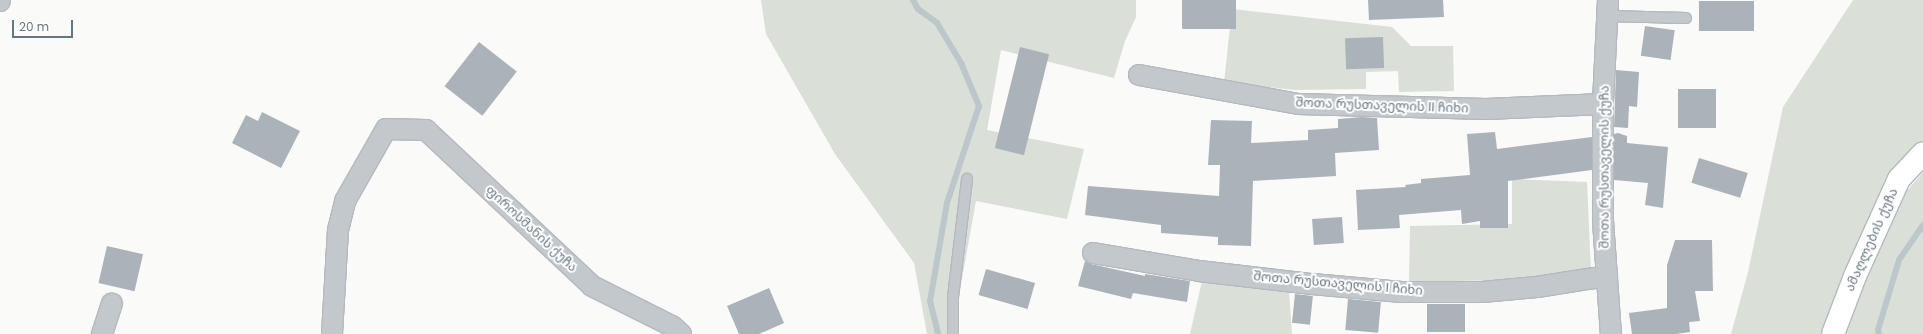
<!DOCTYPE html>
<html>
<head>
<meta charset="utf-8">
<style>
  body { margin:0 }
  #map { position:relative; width:1923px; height:334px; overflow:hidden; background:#fafaf8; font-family:Poppins,"Noto Sans Georgian",sans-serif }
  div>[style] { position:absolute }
  .green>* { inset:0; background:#dadfd7 }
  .stream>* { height:6px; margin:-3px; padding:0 3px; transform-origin:3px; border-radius:3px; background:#bbc7cb }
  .building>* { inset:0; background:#aab3b9; transform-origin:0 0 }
  .roads { filter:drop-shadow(1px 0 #b3babf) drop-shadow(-1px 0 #b3babf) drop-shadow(0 1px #b3babf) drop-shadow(0 -1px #b3babf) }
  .lane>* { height:10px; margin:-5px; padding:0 5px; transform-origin:5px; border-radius:5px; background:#c3c8cc }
  .street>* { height:20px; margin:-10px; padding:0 10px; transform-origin:10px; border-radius:10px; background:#c3c8cc }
  .secondary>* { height:22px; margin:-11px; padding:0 11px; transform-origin:11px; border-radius:11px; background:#fff }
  span { translate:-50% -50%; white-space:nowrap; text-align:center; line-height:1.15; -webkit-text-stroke:4px #fff; paint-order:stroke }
  .street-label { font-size:13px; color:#657683 }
  .scale { position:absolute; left:12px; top:20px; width:61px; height:18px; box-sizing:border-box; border:2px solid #657683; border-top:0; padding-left:5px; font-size:12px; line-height:14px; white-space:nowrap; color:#657683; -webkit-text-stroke:3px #fff; paint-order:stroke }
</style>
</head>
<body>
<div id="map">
  <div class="green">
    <i style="clip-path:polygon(761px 0,1136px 0,1136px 17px,1125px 41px,1114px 78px,1001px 50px,987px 130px,1084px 149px,1067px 219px,976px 201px,955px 318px,956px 334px,927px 334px,914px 263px,835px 154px,766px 34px)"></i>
    <i style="clip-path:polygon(1853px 0,1923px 0,1923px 153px,1833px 334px,1731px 334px,1748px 272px,1783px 107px)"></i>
    <i style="clip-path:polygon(1232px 9px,1392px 27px,1411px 46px,1453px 46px,1454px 91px,1399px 92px,1398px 71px,1366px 72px,1366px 89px,1294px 90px,1224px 82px)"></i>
    <i style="clip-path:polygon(1923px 172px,1923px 334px,1838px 334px,1889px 212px)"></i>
    <i style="clip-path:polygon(1512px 179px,1587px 182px,1591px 271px,1548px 279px,1409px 282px,1410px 226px,1512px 224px)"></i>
    <i style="clip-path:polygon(1202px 281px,1289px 292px,1292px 334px,1190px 334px)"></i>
  </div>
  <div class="stream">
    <i style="left:913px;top:0;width:10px;rotate:61deg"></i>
    <i style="left:918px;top:9px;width:24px;rotate:36deg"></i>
    <i style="left:937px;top:23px;width:47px;rotate:59deg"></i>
    <i style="left:961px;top:63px;width:47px;rotate:67.3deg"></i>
    <i style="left:979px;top:106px;width:102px;rotate:108.3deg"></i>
    <i style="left:947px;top:203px;width:99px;rotate:99.8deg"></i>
    <i style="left:930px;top:301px;width:34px;rotate:76deg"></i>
    <i style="left:1879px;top:334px;width:4px;rotate:-104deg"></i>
    <i style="left:1878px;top:330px;width:73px;rotate:-73.3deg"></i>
    <i style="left:1899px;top:260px;width:42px;rotate:-55.6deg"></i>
  </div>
  <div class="building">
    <i style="left:1182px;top:0;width:54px;height:29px"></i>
    <i style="clip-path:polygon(1368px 0,1443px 0,1444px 17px,1369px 20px)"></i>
    <i style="left:1699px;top:1px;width:55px;height:30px"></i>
    <i style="left:1645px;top:26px;width:30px;height:30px;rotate:8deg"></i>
    <i style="left:1383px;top:37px;width:31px;height:38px;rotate:88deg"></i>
    <i style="left:479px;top:42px;width:48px;height:56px;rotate:38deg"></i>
    <i style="left:1020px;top:47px;width:30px;height:104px;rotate:14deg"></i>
    <i style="clip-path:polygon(1616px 70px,1639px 72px,1637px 107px,1629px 106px,1628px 128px,1614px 127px)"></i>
    <i style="left:1678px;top:89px;width:38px;height:39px"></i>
    <i style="clip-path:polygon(262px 112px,300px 131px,281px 168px,232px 143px,246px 115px,258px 121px)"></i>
    <i style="clip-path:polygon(1362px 117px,1377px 118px,1379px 150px,1335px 153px,1336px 176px,1253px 181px,1251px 246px,1218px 245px,1218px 237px,1161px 233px,1161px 225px,1085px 215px,1088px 186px,1219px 196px,1220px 165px,1208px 165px,1211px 120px,1252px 121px,1251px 143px,1308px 140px,1308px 130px,1338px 128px,1338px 119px)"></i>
    <i style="clip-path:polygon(1495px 132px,1497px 149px,1592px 137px,1592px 170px,1508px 181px,1508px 228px,1480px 228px,1480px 221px,1462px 224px,1461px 210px,1399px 215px,1400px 228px,1358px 230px,1356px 190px,1406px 187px,1405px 185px,1421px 183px,1421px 179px,1470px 175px,1467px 134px)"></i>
    <i style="clip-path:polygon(1618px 133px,1627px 136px,1627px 143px,1668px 147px,1663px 208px,1645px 205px,1648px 183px,1614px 180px,1614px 134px)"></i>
    <i style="left:1699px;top:158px;width:51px;height:26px;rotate:17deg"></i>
    <i style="left:1342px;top:217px;width:26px;height:30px;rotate:86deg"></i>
    <i style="clip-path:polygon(1675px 240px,1712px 240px,1713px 291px,1695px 291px,1700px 321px,1689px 322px,1690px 332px,1676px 334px,1632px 334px,1629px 313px,1667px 308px,1667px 265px)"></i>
    <i style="left:107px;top:246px;width:37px;height:38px;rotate:13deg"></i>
    <i style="clip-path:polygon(1085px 261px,1091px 264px,1145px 276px,1145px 274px,1190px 281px,1187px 302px,1133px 293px,1131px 299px,1078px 286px)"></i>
    <i style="left:986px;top:269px;width:51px;height:27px;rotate:16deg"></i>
    <i style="clip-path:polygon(769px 288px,784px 323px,759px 334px,739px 334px,727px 306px)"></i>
    <i style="left:1295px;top:294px;width:18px;height:29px;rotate:6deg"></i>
    <i style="left:1348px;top:299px;width:33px;height:31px;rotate:5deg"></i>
    <i style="left:1427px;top:304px;width:38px;height:28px"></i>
  </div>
  <div class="roads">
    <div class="lane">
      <i style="left:1607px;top:16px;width:79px;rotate:1.5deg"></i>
      <i style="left:953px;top:334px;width:37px;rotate:-90deg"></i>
      <i style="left:953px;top:297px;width:119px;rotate:-83.2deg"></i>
    </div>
    <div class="street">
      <i style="left:1608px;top:0;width:104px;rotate:92.8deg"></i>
      <i style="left:1603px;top:104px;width:117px;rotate:90deg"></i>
      <i style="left:1603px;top:221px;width:113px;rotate:86deg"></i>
      <i style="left:0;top:1px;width:1px;rotate:-90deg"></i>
      <i style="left:1139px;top:75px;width:162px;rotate:10.3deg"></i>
      <i style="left:1298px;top:104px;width:188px;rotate:1.5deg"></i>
      <i style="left:1486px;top:109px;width:117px;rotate:-2.4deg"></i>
      <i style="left:1093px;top:253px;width:108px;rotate:9.6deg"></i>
      <i style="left:1199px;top:271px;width:114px;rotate:6.6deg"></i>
      <i style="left:1312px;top:284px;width:90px;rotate:5.1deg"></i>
      <i style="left:1402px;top:292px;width:80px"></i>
      <i style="left:1482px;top:292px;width:55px;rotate:-5.2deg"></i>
      <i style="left:1537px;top:287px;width:71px;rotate:-8.9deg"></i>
      <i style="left:102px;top:334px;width:32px;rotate:-72deg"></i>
      <i style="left:332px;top:334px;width:104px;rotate:-86.7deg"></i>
      <i style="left:338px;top:230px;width:30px;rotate:-76deg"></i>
      <i style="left:345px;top:201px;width:83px;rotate:-60.3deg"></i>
      <i style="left:386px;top:129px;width:40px;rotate:1.4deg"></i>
      <i style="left:426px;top:130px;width:228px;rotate:43.2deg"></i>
      <i style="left:592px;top:286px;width:89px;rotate:26.6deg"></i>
      <i style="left:672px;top:326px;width:12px;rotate:42deg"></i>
    </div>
    <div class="secondary">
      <i style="left:1833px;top:334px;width:62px;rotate:-69.2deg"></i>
      <i style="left:1855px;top:276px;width:107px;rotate:-65.6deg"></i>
      <i style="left:1899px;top:179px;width:35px;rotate:-47deg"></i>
    </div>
  </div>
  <div class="street-label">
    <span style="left:1382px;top:106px;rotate:2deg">შოთა რუსთაველის II ჩიხი</span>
    <span style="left:1605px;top:167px;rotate:-90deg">შოთა რუსთაველის ქუჩა</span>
    <span style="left:531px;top:229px;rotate:43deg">ფიროსმანის ქუჩა</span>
    <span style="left:1872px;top:240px;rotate:-66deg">ამაღლების ქუჩა</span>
    <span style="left:1338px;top:284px;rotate:5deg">შოთა რუსთაველის I ჩიხი</span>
  </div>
  <div class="scale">20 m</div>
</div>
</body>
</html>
